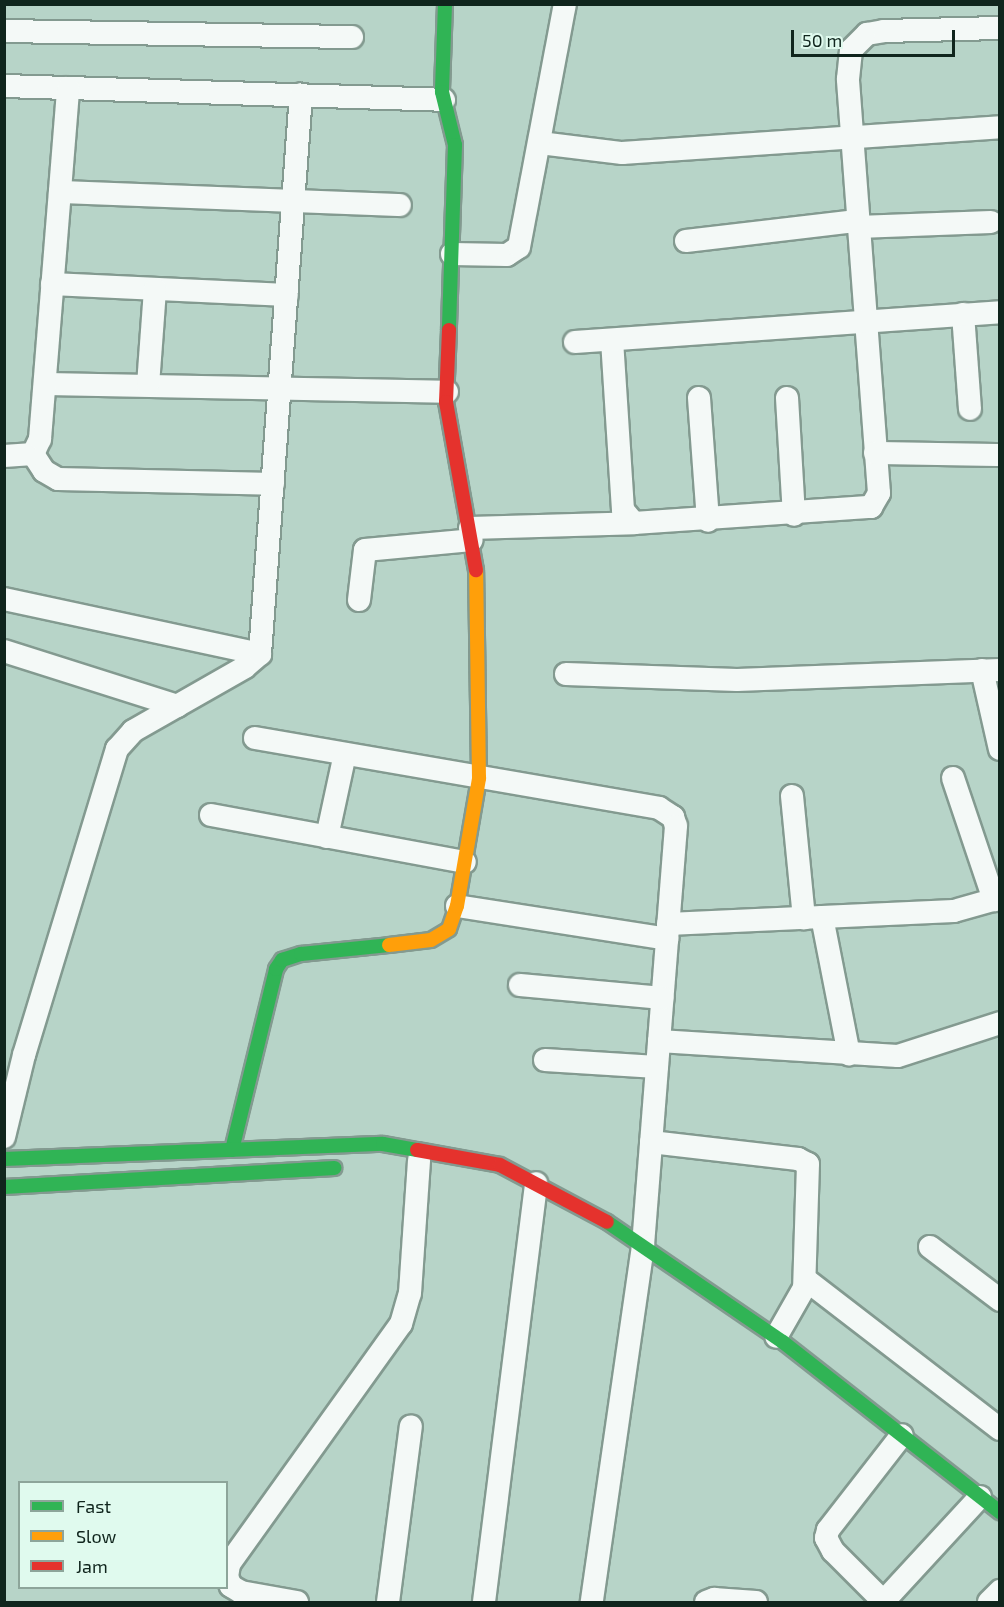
<!DOCTYPE html>
<html>
<head>
<meta charset="utf-8">
<style>
  body { margin:0 }
  #map { position:relative; width:1004px; height:1607px; overflow:hidden; background:#b7d4c8; font-family:"Exo 2",sans-serif }
  div>[style] { position:absolute }
  .roads { filter:drop-shadow(2px 0 #839a90) drop-shadow(-2px 0 #839a90) drop-shadow(0 2px #839a90) drop-shadow(0 -2px #839a90) }
  .street>* { height:22px; margin:-11px; padding:0 11px; transform-origin:11px; border-radius:11px; background:#f4f9f7 }
  .fast>* { height:14px; margin:-7px; padding:0 7px; transform-origin:7px; border-radius:7px; background:#30b455 }
  .slow>* { height:14px; margin:-7px; padding:0 7px; transform-origin:7px; border-radius:7px; background:#ff9f0a }
  .jam>* { height:14px; margin:-7px; padding:0 7px; transform-origin:7px; border-radius:7px; background:#e5322d }
  span { translate:-50% -50%; white-space:nowrap; text-align:center; line-height:1.15; -webkit-text-stroke:5px #e0faee; paint-order:stroke }
  .frame { position:absolute; inset:0; border:6px solid #10251d; pointer-events:none }
  .legend { position:absolute; left:18px; top:1481px; width:210px; height:108px; box-sizing:border-box; background:#e0faee; border:2px solid #8da59a; margin:0; padding:8px 10px; list-style:none; font-size:18px; color:#10251d }
  .legend li { display:flex; align-items:center; gap:12px; height:30px }
  .legend b { width:30px; border:2px solid #8da59a }
  .scale { position:absolute; left:791px; top:30px; width:164px; height:27px; box-sizing:border-box; border:3px solid #10251d; border-top:0; padding-left:8px; font-size:18px; line-height:21px; white-space:nowrap; color:#10251d; -webkit-text-stroke:4px #e0faee; paint-order:stroke }
</style>
</head>
<body>
<div id="map">
  <div class="roads">
    <div class="street">
      <i style="left:4px;top:31px;width:348px;rotate:1deg"></i>
      <i style="left:4px;top:86px;width:440px;rotate:1.8deg"></i>
      <i style="left:540px;top:143px;width:83px;rotate:7deg"></i>
      <i style="left:622px;top:153px;width:379px;rotate:-3.9deg"></i>
      <i style="left:60px;top:192px;width:340px;rotate:2.2deg"></i>
      <i style="left:858px;top:227px;width:133px;rotate:-2.2deg"></i>
      <i style="left:686px;top:241px;width:172px;rotate:-6.7deg"></i>
      <i style="left:452px;top:254px;width:55px;rotate:1deg"></i>
      <i style="left:507px;top:255px;width:14px;rotate:-34deg"></i>
      <i style="left:519px;top:247px;width:247px;rotate:-79.3deg"></i>
      <i style="left:52px;top:284px;width:235px;rotate:2.7deg"></i>
      <i style="left:963px;top:314px;width:95px;rotate:85.8deg"></i>
      <i style="left:612px;top:340px;width:170px;rotate:86.3deg"></i>
      <i style="left:623px;top:510px;width:17px;rotate:50deg"></i>
      <i style="left:634px;top:523px;width:238px;rotate:-3.9deg"></i>
      <i style="left:871px;top:507px;width:16px;rotate:-60deg"></i>
      <i style="left:879px;top:493px;width:415px;rotate:-94.3deg"></i>
      <i style="left:848px;top:79px;width:29px;rotate:-84deg"></i>
      <i style="left:851px;top:50px;width:23px;rotate:-45deg"></i>
      <i style="left:867px;top:34px;width:17px;rotate:-10deg"></i>
      <i style="left:884px;top:31px;width:116px;rotate:-1.5deg"></i>
      <i style="left:575px;top:342px;width:426px;rotate:-4deg"></i>
      <i style="left:45px;top:384px;width:402px;rotate:1.1deg"></i>
      <i style="left:148px;top:385px;width:96px;rotate:-85.8deg"></i>
      <i style="left:699px;top:398px;width:123px;rotate:85.8deg"></i>
      <i style="left:787px;top:398px;width:117px;rotate:86.6deg"></i>
      <i style="left:875px;top:453px;width:125px;rotate:0.9deg"></i>
      <i style="left:33px;top:454px;width:20px;rotate:57deg"></i>
      <i style="left:44px;top:471px;width:16px;rotate:30deg"></i>
      <i style="left:58px;top:479px;width:215px;rotate:1.3deg"></i>
      <i style="left:4px;top:456px;width:29px;rotate:-4deg"></i>
      <i style="left:33px;top:454px;width:17px;rotate:-65deg"></i>
      <i style="left:40px;top:439px;width:352px;rotate:-85.4deg"></i>
      <i style="left:470px;top:528px;width:164px;rotate:-1.7deg"></i>
      <i style="left:4px;top:599px;width:262px;rotate:12.1deg"></i>
      <i style="left:359px;top:600px;width:50px;rotate:-83.2deg"></i>
      <i style="left:365px;top:550px;width:107px;rotate:-5.3deg"></i>
      <i style="left:4px;top:651px;width:182px;rotate:17.6deg"></i>
      <i style="left:982px;top:670px;width:81px;rotate:77.2deg"></i>
      <i style="left:566px;top:674px;width:171px;rotate:2deg"></i>
      <i style="left:737px;top:680px;width:263px;rotate:-2.2deg"></i>
      <i style="left:255px;top:738px;width:410px;rotate:9.8deg"></i>
      <i style="left:659px;top:808px;width:17px;rotate:33deg"></i>
      <i style="left:673px;top:817px;width:9px;rotate:72deg"></i>
      <i style="left:676px;top:826px;width:421px;rotate:94.5deg"></i>
      <i style="left:643px;top:1246px;width:360px;rotate:98.2deg"></i>
      <i style="left:953px;top:778px;width:129px;rotate:71.4deg"></i>
      <i style="left:792px;top:796px;width:123px;rotate:84.4deg"></i>
      <i style="left:211px;top:815px;width:258px;rotate:10.5deg"></i>
      <i style="left:327px;top:837px;width:85px;rotate:-77.8deg"></i>
      <i style="left:457px;top:906px;width:213px;rotate:8.9deg"></i>
      <i style="left:822px;top:917px;width:140px;rotate:78.9deg"></i>
      <i style="left:668px;top:924px;width:286px;rotate:-2.6deg"></i>
      <i style="left:954px;top:911px;width:48px;rotate:-15.8deg"></i>
      <i style="left:520px;top:985px;width:143px;rotate:5.2deg"></i>
      <i style="left:659px;top:1041px;width:239px;rotate:3.6deg"></i>
      <i style="left:898px;top:1056px;width:107px;rotate:-17.9deg"></i>
      <i style="left:545px;top:1060px;width:112px;rotate:3.6deg"></i>
      <i style="left:4px;top:1137px;width:84px;rotate:-76.3deg"></i>
      <i style="left:24px;top:1055px;width:320px;rotate:-73.1deg"></i>
      <i style="left:117px;top:749px;width:24px;rotate:-48deg"></i>
      <i style="left:133px;top:731px;width:129px;rotate:-29.7deg"></i>
      <i style="left:245px;top:667px;width:20px;rotate:-41deg"></i>
      <i style="left:260px;top:654px;width:561px;rotate:-85.81deg"></i>
      <i style="left:651px;top:1142px;width:148px;rotate:6.6deg"></i>
      <i style="left:798px;top:1159px;width:11px;rotate:27deg"></i>
      <i style="left:808px;top:1164px;width:124px;rotate:91.8deg"></i>
      <i style="left:804px;top:1288px;width:56px;rotate:119.7deg"></i>
      <i style="left:930px;top:1247px;width:88px;rotate:37.1deg"></i>
      <i style="left:805px;top:1279px;width:246px;rotate:37.6deg"></i>
      <i style="left:297px;top:1602px;width:57px;rotate:-169.9deg"></i>
      <i style="left:241px;top:1592px;width:12px;rotate:-149deg"></i>
      <i style="left:231px;top:1586px;width:10px;rotate:-114deg"></i>
      <i style="left:227px;top:1577px;width:13px;rotate:-81deg"></i>
      <i style="left:229px;top:1564px;width:295px;rotate:-54.4deg"></i>
      <i style="left:401px;top:1324px;width:32px;rotate:-74deg"></i>
      <i style="left:410px;top:1293px;width:133px;rotate:-86.1deg"></i>
      <i style="left:388px;top:1602px;width:177px;rotate:-82.6deg"></i>
      <i style="left:484px;top:1602px;width:422px;rotate:-82.9deg"></i>
      <i style="left:706px;top:1602px;width:9px;rotate:-21deg"></i>
      <i style="left:714px;top:1599px;width:42px;rotate:4.1deg"></i>
      <i style="left:883px;top:1602px;width:143px;rotate:-47.3deg"></i>
      <i style="left:884px;top:1602px;width:72px;rotate:-135deg"></i>
      <i style="left:833px;top:1551px;width:15px;rotate:-118deg"></i>
      <i style="left:826px;top:1538px;width:8px;rotate:-76deg"></i>
      <i style="left:828px;top:1530px;width:120px;rotate:-52.1deg"></i>
      <i style="left:989px;top:1602px;width:16px;rotate:-45deg"></i>
    </div>
    <div class="fast">
      <i style="left:445px;top:4px;width:88px;rotate:92deg"></i>
      <i style="left:442px;top:92px;width:55px;rotate:76.2deg"></i>
      <i style="left:455px;top:145px;width:185px;rotate:91.9deg"></i>
      <i style="left:232px;top:1150px;width:186px;rotate:-76.3deg"></i>
      <i style="left:276px;top:969px;width:11px;rotate:-56deg"></i>
      <i style="left:282px;top:960px;width:20px;rotate:-18deg"></i>
      <i style="left:301px;top:954px;width:88px;rotate:-5.8deg"></i>
      <i style="left:4px;top:1159px;width:379px;rotate:-2.3deg"></i>
      <i style="left:383px;top:1144px;width:35px;rotate:10deg"></i>
      <i style="left:4px;top:1187px;width:331px;rotate:-3.3deg"></i>
      <i style="left:607px;top:1222px;width:213px;rotate:34.3deg"></i>
      <i style="left:783px;top:1342px;width:276px;rotate:38.1deg"></i>
    </div>
    <div class="slow">
      <i style="left:389px;top:945px;width:42px;rotate:-6.8deg"></i>
      <i style="left:431px;top:940px;width:21px;rotate:-31deg"></i>
      <i style="left:449px;top:929px;width:24px;rotate:-71deg"></i>
      <i style="left:457px;top:906px;width:130px;rotate:-80.2deg"></i>
      <i style="left:479px;top:778px;width:208px;rotate:-90.8deg"></i>
    </div>
    <div class="jam">
      <i style="left:449px;top:330px;width:72px;rotate:92.4deg"></i>
      <i style="left:446px;top:402px;width:171px;rotate:79.9deg"></i>
      <i style="left:417px;top:1150px;width:84px;rotate:10.2deg"></i>
      <i style="left:500px;top:1165px;width:121px;rotate:28deg"></i>
    </div>
  </div>
  <div class="frame"></div>
  <ul class="legend">
  <li><b style="height:8px;background:#30b455"></b>Fast</li>
  <li><b style="height:8px;background:#ff9f0a"></b>Slow</li>
  <li><b style="height:8px;background:#e5322d"></b>Jam</li>
  </ul>
  <div class="scale">50 m</div>
</div>
</body>
</html>
